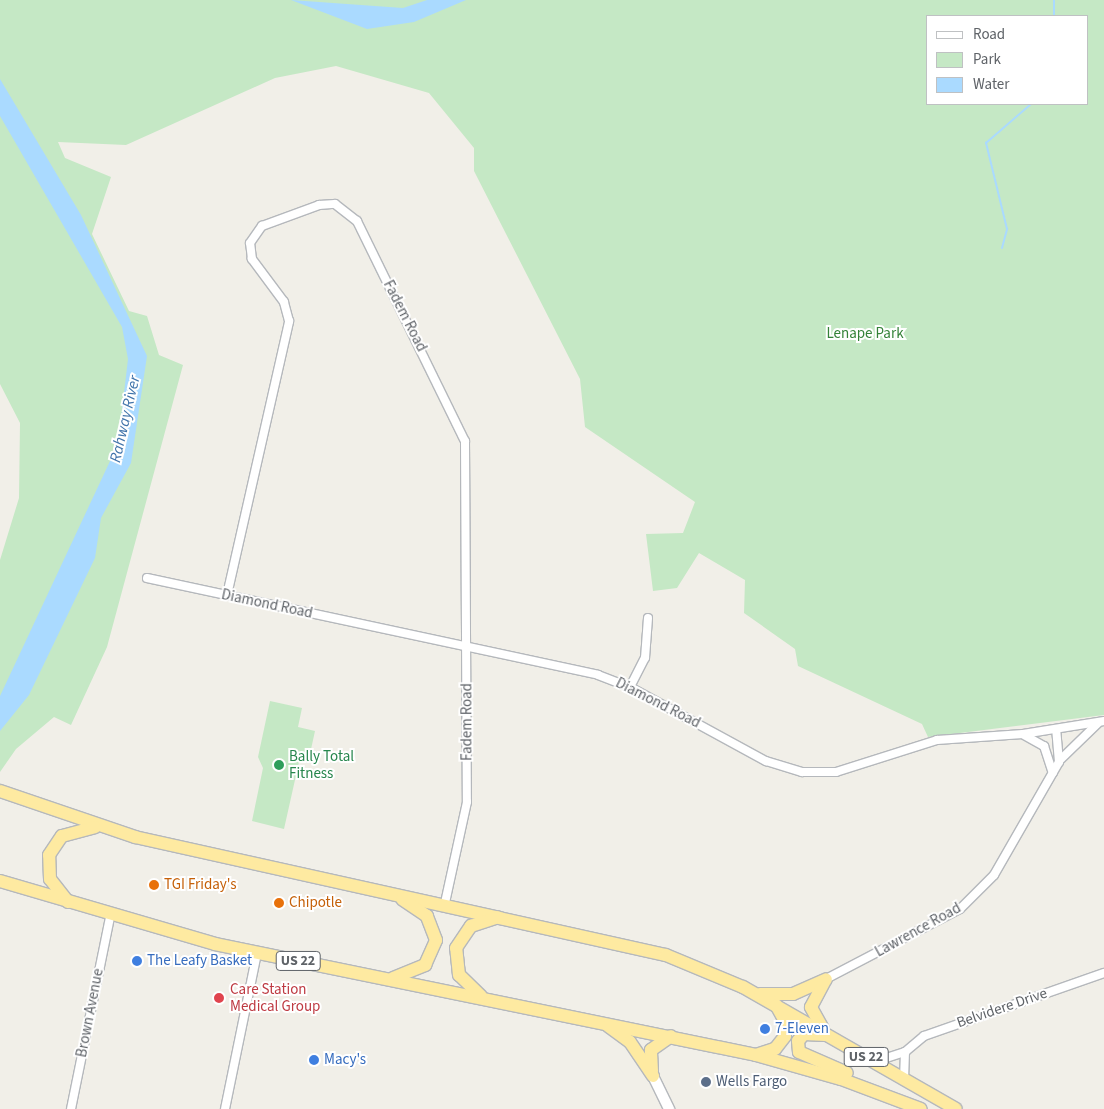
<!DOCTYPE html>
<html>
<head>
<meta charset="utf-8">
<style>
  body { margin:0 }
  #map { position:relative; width:1104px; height:1109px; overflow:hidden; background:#f1efe8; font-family:"Source Sans 3",sans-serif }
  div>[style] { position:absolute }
  .green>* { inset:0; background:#c5e8c5 }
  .water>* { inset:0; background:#aadaff }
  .stream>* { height:2px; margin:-1px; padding:0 1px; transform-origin:1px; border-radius:1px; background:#aadaff }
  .roads { filter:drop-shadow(1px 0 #b5b8bc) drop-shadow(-1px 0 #b5b8bc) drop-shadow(0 1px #b5b8bc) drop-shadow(0 -1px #b5b8bc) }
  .minor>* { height:8px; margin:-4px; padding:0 4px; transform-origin:4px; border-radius:4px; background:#fff }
  .tertiary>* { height:10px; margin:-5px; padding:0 5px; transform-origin:5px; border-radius:5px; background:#fff }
  .trunk>* { height:12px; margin:-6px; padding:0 6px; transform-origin:6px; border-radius:6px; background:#feeaa1 }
  .dots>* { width:14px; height:14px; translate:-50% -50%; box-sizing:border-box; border:2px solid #fff; border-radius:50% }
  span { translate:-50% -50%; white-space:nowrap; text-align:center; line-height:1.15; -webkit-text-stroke:4px #fff; paint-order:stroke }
  .shield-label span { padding:1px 4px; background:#fff; border:1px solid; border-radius:4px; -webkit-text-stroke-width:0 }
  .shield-label { font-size:14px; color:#5f6368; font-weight:700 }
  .street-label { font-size:15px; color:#5f6368 }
  .park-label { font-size:15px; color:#348238 }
  .leisure-label { font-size:15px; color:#27864d }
  .left { translate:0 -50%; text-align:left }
  .food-label { font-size:15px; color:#c56008 }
  .shop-label { font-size:15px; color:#366cbe }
  .health-label { font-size:15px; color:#be3a42 }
  .service-label { font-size:15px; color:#4e5e75 }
  .water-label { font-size:16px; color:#4174aa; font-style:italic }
  .legend { position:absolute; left:926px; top:15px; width:162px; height:90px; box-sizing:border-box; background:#fff; border:1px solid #bfc1c3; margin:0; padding:6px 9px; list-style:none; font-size:15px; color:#5f6368 }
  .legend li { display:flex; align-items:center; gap:10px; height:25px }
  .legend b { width:25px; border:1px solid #bfc1c3 }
</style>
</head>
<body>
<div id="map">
  <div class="green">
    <i style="clip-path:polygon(evenodd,0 0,1104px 0,1104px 715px,928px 737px,922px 724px,798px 666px,795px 649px,744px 613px,745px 580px,699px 553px,677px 588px,653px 591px,646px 534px,683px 533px,695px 502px,585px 427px,580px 379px,474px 171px,474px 148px,429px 93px,336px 66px,275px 78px,126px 145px,58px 142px,65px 158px,111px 177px,92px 234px,129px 311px,147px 316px,159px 355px,183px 365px,107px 647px,71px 725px,54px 717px,16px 749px,0 772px,0 560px,19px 498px,20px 423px,0 384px,0 0,928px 16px,1088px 16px,1088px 104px,928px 104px,928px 16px)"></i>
    <i style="clip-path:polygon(270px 701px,302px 708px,298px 727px,315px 731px,308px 763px,299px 762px,284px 829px,252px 821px,263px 768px,258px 757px)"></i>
  </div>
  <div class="water">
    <i style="clip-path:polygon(291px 0,403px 8px,427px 0,466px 0,414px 22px,367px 29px)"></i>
    <i style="clip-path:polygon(0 79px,81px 215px,147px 356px,131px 463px,101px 518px,95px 558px,29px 695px,0 731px,0 696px,118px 444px,128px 359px,122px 327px,0 116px)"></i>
  </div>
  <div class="stream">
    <i style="left:1054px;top:16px;width:16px;rotate:-90deg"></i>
    <i style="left:1002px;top:248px;width:20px;rotate:-75deg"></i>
    <i style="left:1007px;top:229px;width:89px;rotate:-103.7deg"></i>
    <i style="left:986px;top:143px;width:60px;rotate:-40.9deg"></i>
  </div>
  <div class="roads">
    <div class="minor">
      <i style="left:147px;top:578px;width:461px;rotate:12.1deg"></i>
      <i style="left:598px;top:675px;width:34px;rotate:21deg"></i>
      <i style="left:630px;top:687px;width:155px;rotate:28.6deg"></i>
      <i style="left:766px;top:761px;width:38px;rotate:17deg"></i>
      <i style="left:802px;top:772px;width:34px"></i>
      <i style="left:836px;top:772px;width:106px;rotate:-17.6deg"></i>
      <i style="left:937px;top:740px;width:86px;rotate:-4deg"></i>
      <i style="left:1023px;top:734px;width:82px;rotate:-9.1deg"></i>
      <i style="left:227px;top:595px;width:281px;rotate:-77.2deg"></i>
      <i style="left:289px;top:321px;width:20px;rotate:-105deg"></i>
      <i style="left:284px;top:302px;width:54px;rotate:-126.7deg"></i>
      <i style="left:252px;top:259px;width:16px;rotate:-97deg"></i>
      <i style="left:250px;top:243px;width:21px;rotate:-55deg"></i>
      <i style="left:262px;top:226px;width:61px;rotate:-20.2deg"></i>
      <i style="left:319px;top:205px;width:16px;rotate:-4deg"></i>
      <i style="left:335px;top:204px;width:28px;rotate:38deg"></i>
      <i style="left:357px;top:221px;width:245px;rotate:63.9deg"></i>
      <i style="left:465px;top:441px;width:361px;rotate:89.7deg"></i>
      <i style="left:467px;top:802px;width:103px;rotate:102.3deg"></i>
      <i style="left:630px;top:687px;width:33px;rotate:-63deg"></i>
      <i style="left:645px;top:658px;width:40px;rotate:-85.7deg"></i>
      <i style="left:1024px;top:735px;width:23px;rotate:29deg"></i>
      <i style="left:1044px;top:746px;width:28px;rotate:72deg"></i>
      <i style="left:1060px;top:760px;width:53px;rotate:-44.2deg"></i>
      <i style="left:826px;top:979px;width:151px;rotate:-27.6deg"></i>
      <i style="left:960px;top:909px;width:48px;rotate:-45deg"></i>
      <i style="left:994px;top:875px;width:130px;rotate:-60.1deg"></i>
      <i style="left:1059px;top:762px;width:32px;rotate:-95deg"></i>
      <i style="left:874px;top:1062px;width:33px;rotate:-18deg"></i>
      <i style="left:905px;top:1052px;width:25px;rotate:-40deg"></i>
      <i style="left:924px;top:1036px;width:191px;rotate:-19.3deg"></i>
      <i style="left:904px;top:1080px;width:28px;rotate:-88deg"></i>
      <i style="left:71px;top:1109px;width:196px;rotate:-78.5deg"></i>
      <i style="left:225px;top:1109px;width:159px;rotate:-78.4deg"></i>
    </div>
    <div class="tertiary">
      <i style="left:653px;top:1076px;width:37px;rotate:64deg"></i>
    </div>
    <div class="trunk">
      <i style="left:0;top:791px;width:143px;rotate:18.8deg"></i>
      <i style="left:135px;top:837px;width:544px;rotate:12.53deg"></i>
      <i style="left:666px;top:955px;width:83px;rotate:22.6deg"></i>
      <i style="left:743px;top:987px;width:245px;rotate:29.8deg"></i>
      <i style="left:0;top:881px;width:224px;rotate:16.3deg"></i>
      <i style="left:215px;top:944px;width:552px;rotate:11.59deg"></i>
      <i style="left:756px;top:1055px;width:88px;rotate:15.8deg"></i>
      <i style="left:841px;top:1079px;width:85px;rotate:20.6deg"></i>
      <i style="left:68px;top:902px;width:29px;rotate:-128deg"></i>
      <i style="left:50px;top:879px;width:24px;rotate:-92deg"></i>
      <i style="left:49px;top:855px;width:23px;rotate:-56deg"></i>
      <i style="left:62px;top:836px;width:34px;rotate:-15deg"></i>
      <i style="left:393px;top:978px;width:35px;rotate:-22deg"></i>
      <i style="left:425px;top:965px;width:27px;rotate:-66deg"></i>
      <i style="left:436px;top:940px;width:26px;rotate:-111deg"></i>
      <i style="left:427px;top:916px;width:30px;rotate:-146deg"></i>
      <i style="left:760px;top:994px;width:33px"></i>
      <i style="left:793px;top:994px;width:36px;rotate:-24deg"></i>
      <i style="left:481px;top:996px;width:30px;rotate:-136deg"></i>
      <i style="left:459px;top:975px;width:27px;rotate:-96deg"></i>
      <i style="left:456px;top:948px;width:27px;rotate:-56deg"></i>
      <i style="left:471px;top:926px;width:28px;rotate:-18deg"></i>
      <i style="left:608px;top:1026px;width:27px;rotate:36deg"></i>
      <i style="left:630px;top:1042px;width:41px;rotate:55.9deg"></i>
      <i style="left:823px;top:1029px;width:25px;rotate:-119deg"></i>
      <i style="left:811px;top:1007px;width:30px;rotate:-62deg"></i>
      <i style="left:825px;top:1035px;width:21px;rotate:-177deg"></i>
      <i style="left:804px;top:1034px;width:9px;rotate:131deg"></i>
      <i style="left:798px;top:1041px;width:11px;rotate:85deg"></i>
      <i style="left:799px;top:1052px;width:52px;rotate:23.6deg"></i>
      <i style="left:756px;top:1055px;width:20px;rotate:-18deg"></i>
      <i style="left:775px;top:1049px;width:16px;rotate:-52deg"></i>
      <i style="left:785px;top:1036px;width:15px;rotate:-90deg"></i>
      <i style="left:785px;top:1021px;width:18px;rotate:-119deg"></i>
      <i style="left:652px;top:1071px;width:21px;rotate:-93deg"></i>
      <i style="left:651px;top:1050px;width:24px;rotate:-35deg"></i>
    </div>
  </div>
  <div class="dots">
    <i style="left:279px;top:765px;background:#2e9e5b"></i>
    <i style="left:154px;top:885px;background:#e8710a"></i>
    <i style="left:279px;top:903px;background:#e8710a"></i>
    <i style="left:137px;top:961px;background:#3f7fe0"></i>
    <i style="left:219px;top:998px;background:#e0444e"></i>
    <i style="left:765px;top:1029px;background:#3f7fe0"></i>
    <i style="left:314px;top:1060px;background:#3f7fe0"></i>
    <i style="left:706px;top:1082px;background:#5c6f8a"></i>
  </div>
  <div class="shield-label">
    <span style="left:298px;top:961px">US 22</span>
    <span style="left:866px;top:1057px">US 22</span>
  </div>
  <div class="street-label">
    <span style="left:405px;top:316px;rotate:63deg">Fadem Road</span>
    <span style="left:267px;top:604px;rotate:12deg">Diamond Road</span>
    <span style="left:658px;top:703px;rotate:27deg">Diamond Road</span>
    <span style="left:467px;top:722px;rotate:-90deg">Fadem Road</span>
    <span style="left:918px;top:930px;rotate:-29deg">Lawrence Road</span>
    <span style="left:1002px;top:1008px;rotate:-19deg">Belvidere Drive</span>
    <span style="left:90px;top:1013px;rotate:-79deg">Brown Avenue</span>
  </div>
  <div class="park-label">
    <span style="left:865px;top:334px">Lenape Park</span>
  </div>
  <div class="leisure-label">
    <span class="left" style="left:289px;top:765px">Bally Total<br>Fitness</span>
  </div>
  <div class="food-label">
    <span class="left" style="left:164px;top:885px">TGI Friday's</span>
    <span class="left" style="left:289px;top:903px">Chipotle</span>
  </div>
  <div class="shop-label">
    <span class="left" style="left:147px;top:961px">The Leafy Basket</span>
    <span class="left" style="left:775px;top:1029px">7-Eleven</span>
    <span class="left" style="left:324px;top:1060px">Macy's</span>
  </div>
  <div class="health-label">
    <span class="left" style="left:230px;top:998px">Care Station<br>Medical Group</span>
  </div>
  <div class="service-label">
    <span class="left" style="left:716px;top:1082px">Wells Fargo</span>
  </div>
  <div class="water-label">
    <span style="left:125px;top:419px;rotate:-77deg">Rahway River</span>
  </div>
  <ul class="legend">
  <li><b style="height:6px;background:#fff"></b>Road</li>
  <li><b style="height:14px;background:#c5e8c5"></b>Park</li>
  <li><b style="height:14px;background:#aadaff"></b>Water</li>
  </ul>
</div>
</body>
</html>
